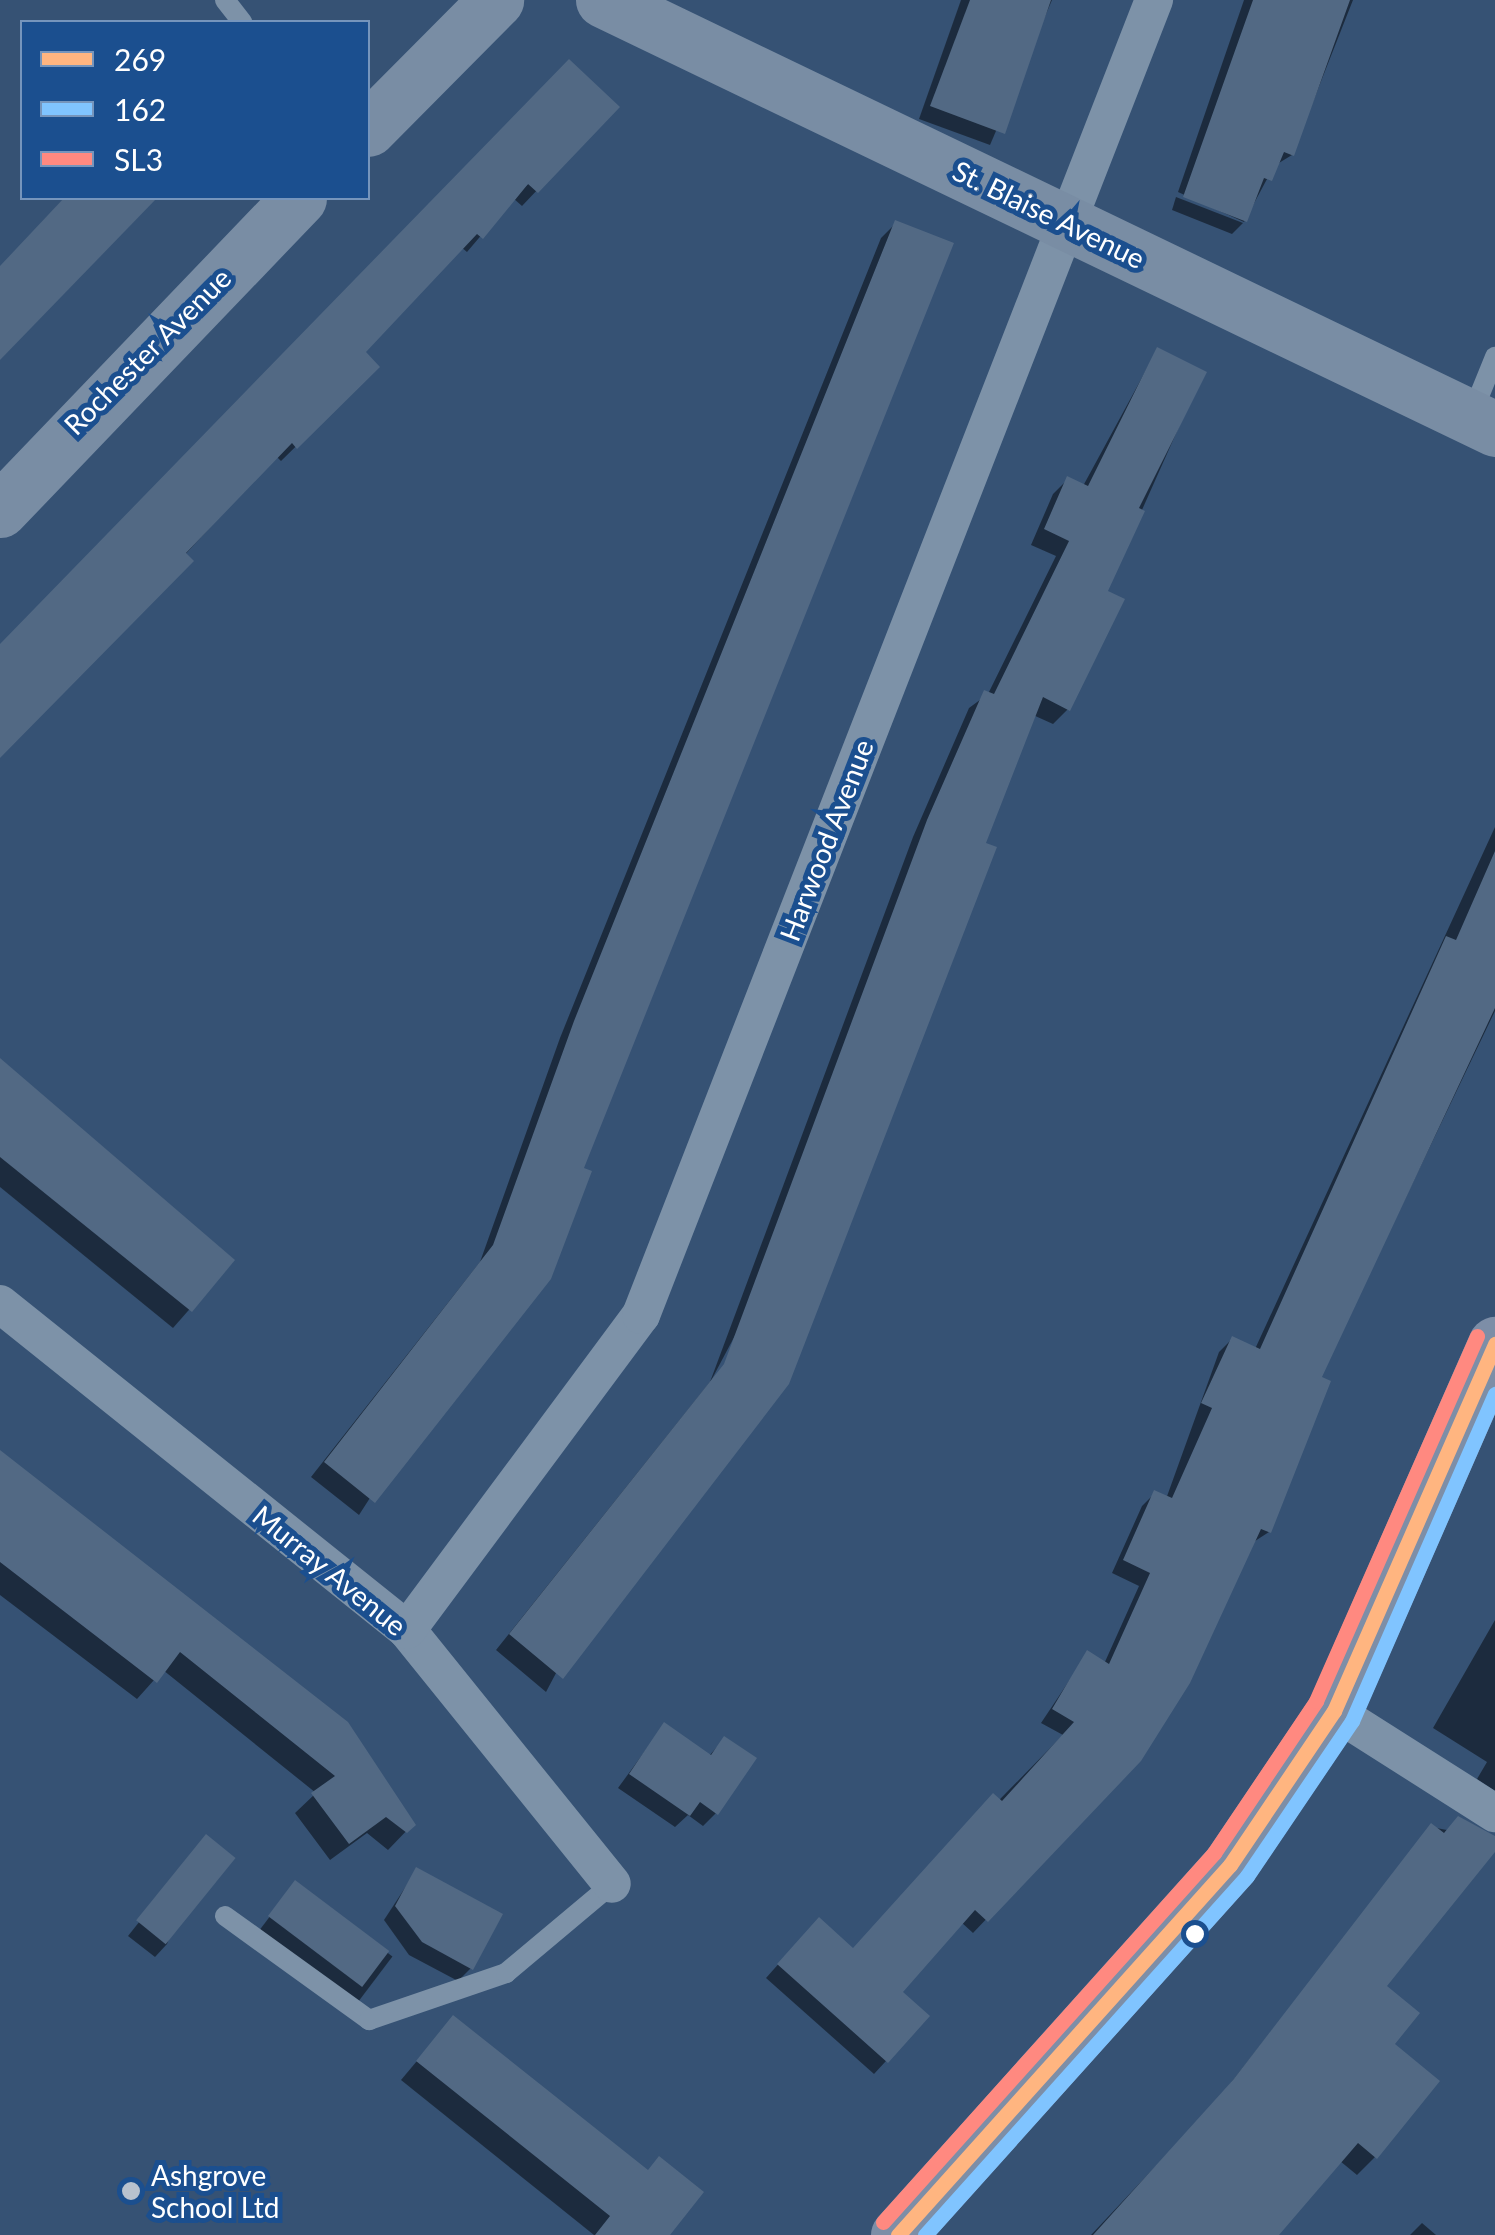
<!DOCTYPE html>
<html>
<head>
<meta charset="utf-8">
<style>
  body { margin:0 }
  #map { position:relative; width:1495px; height:2235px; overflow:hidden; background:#365274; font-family:Lato,sans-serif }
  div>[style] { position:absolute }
  .shadow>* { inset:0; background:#0007; transform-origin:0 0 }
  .building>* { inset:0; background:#526984; transform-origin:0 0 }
  .lane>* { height:20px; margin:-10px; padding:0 10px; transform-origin:10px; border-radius:10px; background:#7d92a8 }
  .street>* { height:38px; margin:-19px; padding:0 19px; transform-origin:19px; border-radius:19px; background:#7d92a8 }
  .secondary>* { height:55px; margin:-27.5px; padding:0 27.5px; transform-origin:27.5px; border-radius:27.5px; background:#798da4 }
  .primary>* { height:55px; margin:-27.5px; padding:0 27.5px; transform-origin:27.5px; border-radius:27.5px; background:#7d8ea7 }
  .bus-1>* { height:15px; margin:-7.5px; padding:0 7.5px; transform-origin:7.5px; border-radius:7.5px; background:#ffb580 }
  .bus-2>* { height:15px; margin:-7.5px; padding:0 7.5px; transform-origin:7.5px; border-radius:7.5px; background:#80c4ff }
  .bus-3>* { height:15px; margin:-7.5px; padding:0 7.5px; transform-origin:7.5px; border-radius:7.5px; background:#ff8980 }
  .dots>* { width:28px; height:28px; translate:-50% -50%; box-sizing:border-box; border:5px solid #1b4f8f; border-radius:50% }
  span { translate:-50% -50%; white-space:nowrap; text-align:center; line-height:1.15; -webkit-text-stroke:10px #1b4f8f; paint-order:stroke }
  .street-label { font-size:28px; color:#fff }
  .poi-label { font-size:28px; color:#fff }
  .left { translate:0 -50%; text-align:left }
  .legend { position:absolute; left:20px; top:20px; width:350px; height:180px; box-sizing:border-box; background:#1b4f8f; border:2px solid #7695bc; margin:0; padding:12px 18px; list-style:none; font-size:30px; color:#fff }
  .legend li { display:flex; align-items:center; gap:20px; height:50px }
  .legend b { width:50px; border:2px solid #7695bc }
</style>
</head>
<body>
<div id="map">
  <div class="shadow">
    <i style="clip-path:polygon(961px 0,1052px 0,990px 145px,919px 119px)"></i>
    <i style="clip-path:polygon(1244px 0,1353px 0,1292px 155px,1274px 166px,1244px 222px,1178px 192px)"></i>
    <i style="clip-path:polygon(616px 107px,522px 206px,513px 198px,467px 252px,461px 247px,363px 352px,377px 367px,281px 461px,276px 456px,0 755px,0 647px)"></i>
    <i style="clip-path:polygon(1176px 197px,1243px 223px,1232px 234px,1172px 210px)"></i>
    <i style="clip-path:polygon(896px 223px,581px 1170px,359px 1515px,311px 1477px,480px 1262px,560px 1038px,881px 238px)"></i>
    <i style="clip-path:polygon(1157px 350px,1203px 373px,1105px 593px,1068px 709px,1053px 724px,1033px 715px,983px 845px,993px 849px,546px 1692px,496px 1650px,710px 1382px,913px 837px,969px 708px,988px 694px,1056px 556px,1031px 545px,1053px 494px,1068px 479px,1083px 486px)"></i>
    <i style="clip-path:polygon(1495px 827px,1495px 1011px,1319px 1378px,1269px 1532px,1252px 1543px,1139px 1759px,973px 1933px,961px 1922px,900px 1993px,886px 2061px,874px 2074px,766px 1978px,806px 1933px,852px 1950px,1063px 1735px,1041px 1723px,1087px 1654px,1104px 1664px,1139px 1586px,1112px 1573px,1142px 1506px,1155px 1493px,1166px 1499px,1219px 1352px,1232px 1339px,1255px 1349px)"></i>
    <i style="clip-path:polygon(0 1065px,232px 1261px,173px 1328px,0 1187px)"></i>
    <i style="clip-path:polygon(0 1455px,413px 1824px,388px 1850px,367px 1833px,330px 1860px,295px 1813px,316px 1793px,163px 1670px,137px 1699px,0 1595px)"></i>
    <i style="clip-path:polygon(1495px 1620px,1495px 1791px,1477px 1779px,1487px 1762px,1433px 1728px)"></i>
    <i style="clip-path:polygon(664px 1725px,709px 1756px,724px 1739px,716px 1813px,703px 1826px,688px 1815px,675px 1827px,618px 1788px)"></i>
    <i style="clip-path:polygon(1431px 1827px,1495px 1839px,1495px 1848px,1383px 1987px,1391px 2044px,1375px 2157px,1357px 2175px,1340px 2161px,1210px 2235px,1091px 2235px,1216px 2102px)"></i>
    <i style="clip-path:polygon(206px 1838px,167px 1944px,155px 1957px,128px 1936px)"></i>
    <i style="clip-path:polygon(416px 1871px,471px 1968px,458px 1981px,409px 1955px,384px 1920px)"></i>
    <i style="left:295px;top:1883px;width:122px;height:60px;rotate:37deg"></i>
    <i style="clip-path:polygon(453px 2018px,666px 2235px,594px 2235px,401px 2080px)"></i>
    <i style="clip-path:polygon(1422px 2223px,1436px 2235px,1410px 2235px)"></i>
  </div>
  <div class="building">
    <i style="clip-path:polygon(970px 0,1051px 0,1005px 134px,930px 106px)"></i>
    <i style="clip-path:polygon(1253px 0,1350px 0,1294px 156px,1284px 152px,1272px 181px,1264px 178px,1247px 222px,1183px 197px)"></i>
    <i style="clip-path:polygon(569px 59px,620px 107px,538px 193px,528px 184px,483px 239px,477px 234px,366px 352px,380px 367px,297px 449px,292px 443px,186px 553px,194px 561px,0 758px,0 644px)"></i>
    <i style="clip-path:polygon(64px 198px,157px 198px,0 360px,0 266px)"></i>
    <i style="clip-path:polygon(895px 220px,954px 243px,584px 1168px,592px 1171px,551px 1279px,375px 1503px,324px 1462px,493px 1245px,574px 1021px)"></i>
    <i style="clip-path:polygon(1157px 347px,1207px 372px,1139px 508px,1145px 511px,1108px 591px,1125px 599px,1070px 711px,1043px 697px,986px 843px,997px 847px,789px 1384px,563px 1679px,509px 1634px,724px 1364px,927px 820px,984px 690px,994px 694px,1069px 541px,1044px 529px,1067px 476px,1088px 486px)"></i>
    <i style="clip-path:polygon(1495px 851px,1495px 1008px,1322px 1377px,1331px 1381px,1271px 1533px,1261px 1529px,1190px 1683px,1141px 1761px,988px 1922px,975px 1910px,903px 1992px,930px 2016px,888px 2063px,777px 1964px,819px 1917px,853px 1948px,993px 1793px,1002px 1801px,1074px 1722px,1052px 1709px,1087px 1650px,1109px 1664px,1150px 1573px,1123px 1560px,1154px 1490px,1172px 1498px,1212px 1408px,1201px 1403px,1232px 1336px,1260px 1349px,1446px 936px,1456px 940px)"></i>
    <i style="clip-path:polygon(0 1058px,235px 1260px,192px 1312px,0 1157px)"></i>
    <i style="clip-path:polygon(0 1450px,348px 1722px,416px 1825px,407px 1833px,386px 1817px,349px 1844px,311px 1793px,335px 1776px,180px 1652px,157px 1683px,0 1562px)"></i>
    <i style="clip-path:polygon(664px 1722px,711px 1755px,724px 1736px,757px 1758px,718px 1815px,700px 1802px,690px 1816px,629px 1774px)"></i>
    <i style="clip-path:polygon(1458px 1816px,1495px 1836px,1495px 1852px,1387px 1986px,1420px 2013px,1395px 2044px,1440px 2081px,1377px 2159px,1358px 2143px,1279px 2235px,1093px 2235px,1233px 2080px,1431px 1823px,1444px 1833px)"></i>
    <i style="left:206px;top:1834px;width:38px;height:111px;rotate:39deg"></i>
    <i style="clip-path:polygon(416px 1867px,503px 1914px,473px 1970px,422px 1942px,395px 1906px)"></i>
    <i style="left:295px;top:1880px;width:118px;height:45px;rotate:37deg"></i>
    <i style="clip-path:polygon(453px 2015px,648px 2170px,659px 2156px,704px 2192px,670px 2235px,595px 2235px,610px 2216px,416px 2061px)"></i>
  </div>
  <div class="lane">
    <i style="left:225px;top:0;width:28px;rotate:52deg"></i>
    <i style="left:1471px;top:416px;width:64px;rotate:-67.9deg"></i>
    <i style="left:225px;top:1916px;width:178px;rotate:35.8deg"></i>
    <i style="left:369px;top:2020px;width:145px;rotate:-18.9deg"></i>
    <i style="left:506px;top:1973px;width:138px;rotate:-40deg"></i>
  </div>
  <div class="street">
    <i style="left:0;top:1304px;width:521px;rotate:38.69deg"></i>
    <i style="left:407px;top:1630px;width:326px;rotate:51.1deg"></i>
    <i style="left:407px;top:1630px;width:392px;rotate:-53.4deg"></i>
    <i style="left:641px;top:1315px;width:1412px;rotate:-68.69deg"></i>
    <i style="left:1334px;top:1711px;width:191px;rotate:32.4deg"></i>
  </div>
  <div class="secondary">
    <i style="left:603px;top:0;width:990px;rotate:25.68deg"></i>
    <i style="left:368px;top:129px;width:182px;rotate:-45.2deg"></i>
    <i style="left:0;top:510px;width:432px;rotate:-46.2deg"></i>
  </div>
  <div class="primary">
    <i style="left:898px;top:2235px;width:497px;rotate:-48.1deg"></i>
    <i style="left:1230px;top:1865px;width:186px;rotate:-56deg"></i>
    <i style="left:1334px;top:1711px;width:401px;rotate:-66.3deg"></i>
  </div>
  <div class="bus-1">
    <i style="left:898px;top:2235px;width:497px;rotate:-48.1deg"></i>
    <i style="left:1230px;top:1865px;width:186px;rotate:-56deg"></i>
    <i style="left:1334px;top:1711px;width:401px;rotate:-66.3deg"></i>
  </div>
  <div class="bus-2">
    <i style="left:925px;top:2235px;width:482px;rotate:-48.1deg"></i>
    <i style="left:1247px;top:1876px;width:187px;rotate:-55.9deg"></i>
    <i style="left:1352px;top:1721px;width:357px;rotate:-66.4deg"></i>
  </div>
  <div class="bus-3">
    <i style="left:883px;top:2222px;width:496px;rotate:-48.1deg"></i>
    <i style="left:1214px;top:1853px;width:183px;rotate:-56.1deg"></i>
    <i style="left:1316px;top:1701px;width:399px;rotate:-66.2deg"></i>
  </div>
  <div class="dots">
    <i style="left:1195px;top:1934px;background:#fff"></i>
    <i style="left:131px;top:2191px;background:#b9c2ce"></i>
  </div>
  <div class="street-label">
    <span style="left:1049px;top:214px;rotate:26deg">St. Blaise Avenue</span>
    <span style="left:147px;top:351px;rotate:-45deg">Rochester Avenue</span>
    <span style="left:826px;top:840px;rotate:-69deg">Harwood Avenue</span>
    <span style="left:330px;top:1570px;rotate:39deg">Murray Avenue</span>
  </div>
  <div class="poi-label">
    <span class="left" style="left:151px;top:2191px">Ashgrove<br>School Ltd</span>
  </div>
  <ul class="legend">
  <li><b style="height:12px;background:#ffb580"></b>269</li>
  <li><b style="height:12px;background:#80c4ff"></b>162</li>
  <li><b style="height:12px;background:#ff8980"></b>SL3</li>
  </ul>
</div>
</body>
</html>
